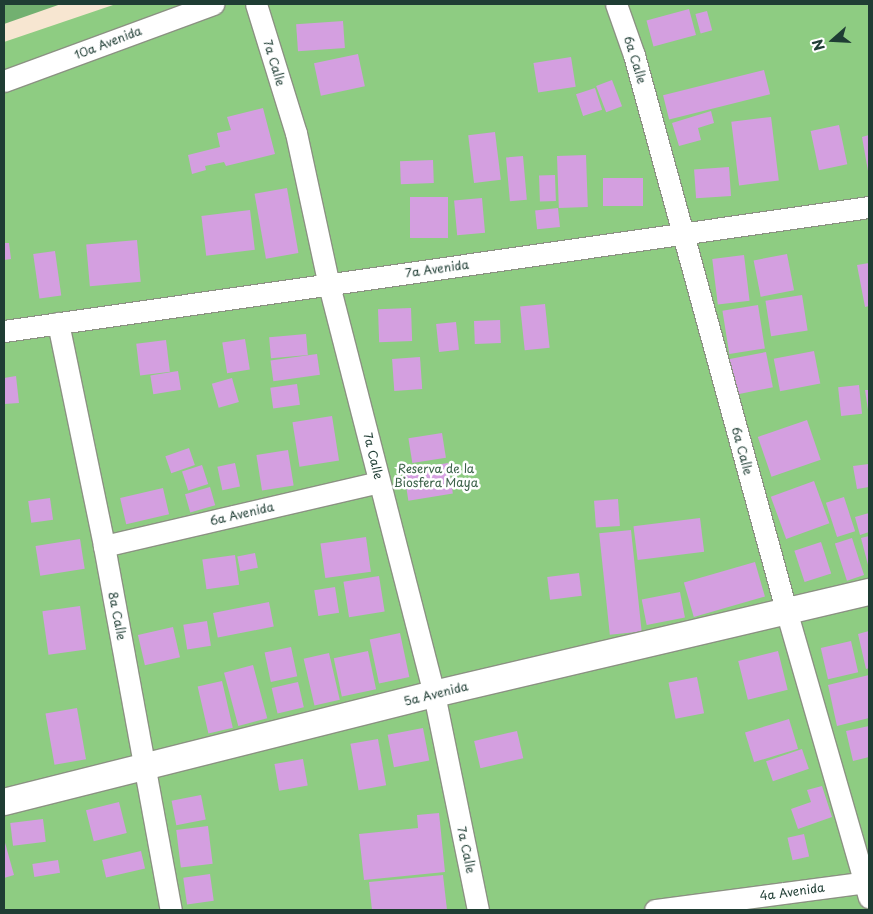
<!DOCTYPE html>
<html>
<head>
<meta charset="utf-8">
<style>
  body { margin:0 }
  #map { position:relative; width:873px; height:914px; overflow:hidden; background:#f7e6d1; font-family:"Playpen Sans",sans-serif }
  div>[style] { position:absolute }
  .green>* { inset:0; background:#8ecc82 }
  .forest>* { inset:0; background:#72b070 }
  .building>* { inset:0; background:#d49fe0; transform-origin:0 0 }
  .roads { filter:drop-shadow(1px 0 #8b9282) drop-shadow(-1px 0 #8b9282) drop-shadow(0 1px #8b9282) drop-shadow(0 -1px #8b9282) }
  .minor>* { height:21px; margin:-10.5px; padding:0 10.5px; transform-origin:10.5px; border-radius:10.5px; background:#fff }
  .tertiary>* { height:26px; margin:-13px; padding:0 13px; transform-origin:13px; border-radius:13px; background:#fff }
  span { translate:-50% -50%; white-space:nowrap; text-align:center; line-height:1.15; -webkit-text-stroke:5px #fff; paint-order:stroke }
  .street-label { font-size:12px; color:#1f3d34 }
  .park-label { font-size:12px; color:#3b6148 }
  .frame { position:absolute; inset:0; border:5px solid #1f3d34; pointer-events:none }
  .north { position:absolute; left:808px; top:15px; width:50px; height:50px; -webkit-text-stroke:4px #fff; paint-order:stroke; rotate:251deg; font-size:14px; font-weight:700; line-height:20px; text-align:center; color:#1f3d34 }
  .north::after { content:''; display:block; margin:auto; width:18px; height:22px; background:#1f3d34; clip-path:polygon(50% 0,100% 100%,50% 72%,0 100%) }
</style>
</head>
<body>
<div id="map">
  <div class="green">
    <i style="clip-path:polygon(116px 4px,869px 4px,869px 910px,4px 910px,4px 42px)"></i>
  </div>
  <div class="forest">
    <i style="clip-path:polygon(4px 4px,61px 4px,4px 24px)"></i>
  </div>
  <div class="building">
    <i style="left:689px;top:9px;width:27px;height:44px;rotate:75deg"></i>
    <i style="left:707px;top:11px;width:20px;height:12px;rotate:75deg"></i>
    <i style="left:343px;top:21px;width:27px;height:47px;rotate:86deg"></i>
    <i style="left:358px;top:54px;width:33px;height:45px;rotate:78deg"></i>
    <i style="left:571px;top:57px;width:30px;height:38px;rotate:81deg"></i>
    <i style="left:764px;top:70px;width:25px;height:104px;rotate:76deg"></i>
    <i style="left:612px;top:80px;width:28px;height:17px;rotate:69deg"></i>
    <i style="left:595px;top:88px;width:23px;height:20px;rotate:72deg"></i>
    <i style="clip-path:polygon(263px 108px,275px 154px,226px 166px,224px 162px,205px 166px,206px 170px,192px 174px,188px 155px,220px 147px,217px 133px,231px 130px,227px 117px)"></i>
    <i style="clip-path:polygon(711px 111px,714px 123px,698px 128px,701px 140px,679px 146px,672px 123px)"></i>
    <i style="left:771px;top:117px;width:64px;height:40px;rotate:83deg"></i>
    <i style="left:839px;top:125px;width:40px;height:29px;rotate:78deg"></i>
    <i style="left:495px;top:132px;width:48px;height:27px;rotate:83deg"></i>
    <i style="clip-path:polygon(869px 135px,869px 171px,868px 171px,862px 137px)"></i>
    <i style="left:586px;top:155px;width:52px;height:29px;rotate:88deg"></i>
    <i style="left:523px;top:156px;width:44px;height:17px;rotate:85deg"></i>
    <i style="left:433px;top:160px;width:23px;height:33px;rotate:88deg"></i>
    <i style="left:729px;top:167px;width:29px;height:35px;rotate:86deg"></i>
    <i style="left:555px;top:175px;width:26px;height:16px;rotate:88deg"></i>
    <i style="left:603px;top:178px;width:40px;height:28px"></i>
    <i style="left:287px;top:188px;width:66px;height:33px;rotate:80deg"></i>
    <i style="left:410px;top:197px;width:38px;height:41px"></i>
    <i style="left:482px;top:198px;width:35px;height:28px;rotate:85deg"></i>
    <i style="left:558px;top:208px;width:19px;height:23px;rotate:84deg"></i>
    <i style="left:250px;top:210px;width:40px;height:49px;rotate:83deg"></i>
    <i style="left:137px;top:240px;width:42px;height:51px;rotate:85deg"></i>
    <i style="clip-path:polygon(4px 243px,9px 243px,11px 259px,4px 260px)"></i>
    <i style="left:55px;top:251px;width:45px;height:22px;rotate:82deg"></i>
    <i style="left:787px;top:254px;width:37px;height:34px;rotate:79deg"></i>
    <i style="left:744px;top:255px;width:46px;height:32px;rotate:83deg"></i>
    <i style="clip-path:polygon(869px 263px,869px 306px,865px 307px,857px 265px)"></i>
    <i style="left:802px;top:295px;width:36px;height:37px;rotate:81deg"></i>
    <i style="left:545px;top:304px;width:44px;height:25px;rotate:84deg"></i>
    <i style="left:758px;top:305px;width:44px;height:36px;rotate:81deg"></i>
    <i style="left:411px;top:308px;width:33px;height:33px;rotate:88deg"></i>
    <i style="left:500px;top:320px;width:23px;height:26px;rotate:88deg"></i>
    <i style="left:456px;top:322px;width:28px;height:20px;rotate:84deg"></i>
    <i style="left:306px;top:334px;width:21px;height:37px;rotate:85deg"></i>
    <i style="left:245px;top:339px;width:31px;height:23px;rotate:81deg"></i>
    <i style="left:166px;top:340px;width:32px;height:30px;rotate:83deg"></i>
    <i style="left:814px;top:351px;width:33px;height:41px;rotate:79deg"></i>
    <i style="left:766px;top:352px;width:36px;height:37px;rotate:79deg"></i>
    <i style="left:317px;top:354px;width:21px;height:47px;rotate:82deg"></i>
    <i style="left:420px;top:357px;width:32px;height:28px;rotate:86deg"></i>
    <i style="left:178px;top:371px;width:19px;height:28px;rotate:81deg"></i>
    <i style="clip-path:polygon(16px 376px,19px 403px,4px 404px,4px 378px)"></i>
    <i style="left:232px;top:378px;width:25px;height:21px;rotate:74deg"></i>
    <i style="left:297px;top:384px;width:21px;height:27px;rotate:82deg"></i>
    <i style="left:859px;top:385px;width:29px;height:21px;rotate:84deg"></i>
    <i style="clip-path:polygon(865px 390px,869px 390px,869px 410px,868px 410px)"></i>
    <i style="left:332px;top:416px;width:45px;height:40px;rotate:81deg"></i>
    <i style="left:807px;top:420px;width:42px;height:52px;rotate:71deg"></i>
    <i style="left:442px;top:433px;width:25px;height:34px;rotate:81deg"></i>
    <i style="left:189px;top:448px;width:18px;height:25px;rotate:71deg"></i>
    <i style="left:288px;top:450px;width:36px;height:32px;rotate:81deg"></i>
    <i style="left:235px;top:463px;width:24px;height:18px;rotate:78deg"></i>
    <i style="left:448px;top:463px;width:31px;height:45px;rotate:81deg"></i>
    <i style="clip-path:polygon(869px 464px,869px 487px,857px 489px,853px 466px)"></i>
    <i style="left:202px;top:465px;width:20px;height:21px;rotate:72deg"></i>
    <i style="left:814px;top:481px;width:45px;height:46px;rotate:70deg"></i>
    <i style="left:210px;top:487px;width:19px;height:26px;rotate:74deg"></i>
    <i style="left:163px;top:488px;width:27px;height:44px;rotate:77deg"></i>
    <i style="left:844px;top:497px;width:36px;height:19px;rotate:72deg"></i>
    <i style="left:50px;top:498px;width:22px;height:22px;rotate:82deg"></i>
    <i style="left:618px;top:499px;width:27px;height:24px;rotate:86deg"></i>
    <i style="clip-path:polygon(869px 513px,869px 532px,860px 535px,855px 517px)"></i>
    <i style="left:700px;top:518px;width:34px;height:67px;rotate:83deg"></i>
    <i style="left:631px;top:530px;width:102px;height:32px;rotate:84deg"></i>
    <i style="clip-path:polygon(869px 536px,869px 564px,868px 565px,861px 538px)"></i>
    <i style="left:366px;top:537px;width:35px;height:46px;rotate:82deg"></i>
    <i style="left:852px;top:538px;width:39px;height:18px;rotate:72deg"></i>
    <i style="left:80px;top:539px;width:30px;height:45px;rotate:81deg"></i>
    <i style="left:821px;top:542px;width:33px;height:28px;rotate:72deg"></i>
    <i style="left:255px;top:553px;width:15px;height:18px;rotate:79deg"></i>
    <i style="left:235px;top:555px;width:30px;height:33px;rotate:82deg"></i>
    <i style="left:755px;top:562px;width:36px;height:74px;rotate:74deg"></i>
    <i style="left:579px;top:573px;width:23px;height:32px;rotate:83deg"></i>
    <i style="left:379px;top:576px;width:36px;height:36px;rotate:81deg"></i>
    <i style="left:335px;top:587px;width:26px;height:21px;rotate:81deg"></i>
    <i style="left:680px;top:592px;width:26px;height:39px;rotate:79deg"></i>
    <i style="left:269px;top:602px;width:25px;height:57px;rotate:79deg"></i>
    <i style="left:80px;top:606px;width:44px;height:38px;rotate:82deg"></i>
    <i style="left:207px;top:621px;width:25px;height:24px;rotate:81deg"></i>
    <i style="left:173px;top:627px;width:31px;height:36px;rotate:77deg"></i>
    <i style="clip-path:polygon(869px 631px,869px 668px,866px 669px,858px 634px)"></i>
    <i style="left:400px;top:633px;width:45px;height:31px;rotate:78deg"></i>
    <i style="left:851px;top:641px;width:32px;height:31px;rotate:77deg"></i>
    <i style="left:291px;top:647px;width:30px;height:27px;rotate:78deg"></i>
    <i style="left:368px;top:651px;width:39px;height:35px;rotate:78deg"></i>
    <i style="left:778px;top:651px;width:40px;height:41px;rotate:76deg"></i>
    <i style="left:329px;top:653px;width:48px;height:26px;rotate:77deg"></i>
    <i style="left:253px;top:665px;width:55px;height:30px;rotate:75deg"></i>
    <i style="clip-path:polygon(869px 675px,869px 718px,837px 726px,828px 685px)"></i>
    <i style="left:697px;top:677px;width:37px;height:29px;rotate:79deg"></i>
    <i style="left:222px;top:681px;width:48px;height:25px;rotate:77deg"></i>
    <i style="left:298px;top:682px;width:26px;height:27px;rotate:77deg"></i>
    <i style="left:77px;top:708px;width:52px;height:32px;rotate:80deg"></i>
    <i style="left:789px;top:719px;width:31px;height:46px;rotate:73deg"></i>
    <i style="clip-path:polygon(869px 726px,869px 757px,853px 761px,846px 731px)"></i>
    <i style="left:423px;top:728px;width:33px;height:36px;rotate:79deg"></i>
    <i style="left:517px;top:731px;width:28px;height:44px;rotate:77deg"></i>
    <i style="left:378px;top:739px;width:47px;height:28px;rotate:80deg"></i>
    <i style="left:802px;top:749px;width:21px;height:38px;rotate:71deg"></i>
    <i style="left:303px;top:759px;width:27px;height:29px;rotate:80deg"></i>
    <i style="clip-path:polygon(822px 786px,832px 817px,798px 829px,791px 809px,811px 802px,807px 790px)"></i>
    <i style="left:201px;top:795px;width:25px;height:30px;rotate:79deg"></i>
    <i style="left:119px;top:802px;width:32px;height:34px;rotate:76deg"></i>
    <i style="clip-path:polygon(439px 813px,445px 872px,364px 880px,359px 834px,418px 828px,417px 815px)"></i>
    <i style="left:43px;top:819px;width:23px;height:33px;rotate:83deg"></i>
    <i style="left:208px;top:826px;width:38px;height:32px;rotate:83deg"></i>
    <i style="left:804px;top:834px;width:23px;height:17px;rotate:77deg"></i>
    <i style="clip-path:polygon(4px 839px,14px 875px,4px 878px)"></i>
    <i style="left:141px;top:851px;width:18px;height:40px;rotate:77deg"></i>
    <i style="left:58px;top:860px;width:13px;height:26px;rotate:81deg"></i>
    <i style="left:210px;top:874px;width:27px;height:27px;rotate:82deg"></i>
    <i style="clip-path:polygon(443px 875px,447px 910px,372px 910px,369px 882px)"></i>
  </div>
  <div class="roads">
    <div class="minor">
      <i style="left:256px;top:4px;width:135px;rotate:72.8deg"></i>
      <i style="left:296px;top:133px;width:156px;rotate:77.8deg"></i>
      <i style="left:329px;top:285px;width:422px;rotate:75.6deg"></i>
      <i style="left:434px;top:694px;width:220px;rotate:78.5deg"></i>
      <i style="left:616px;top:4px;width:54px;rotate:70.6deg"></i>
      <i style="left:634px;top:55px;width:575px;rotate:74.68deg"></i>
      <i style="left:786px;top:610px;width:299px;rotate:73.9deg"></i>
      <i style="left:4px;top:81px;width:223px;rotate:-20.2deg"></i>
      <i style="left:58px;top:323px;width:228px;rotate:78.3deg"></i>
      <i style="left:104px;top:546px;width:370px;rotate:79.6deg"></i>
      <i style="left:4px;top:331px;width:874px;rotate:-8.16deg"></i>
      <i style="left:104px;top:546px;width:282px;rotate:-13.1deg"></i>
      <i style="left:655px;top:910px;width:216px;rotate:-7.5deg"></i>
    </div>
    <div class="tertiary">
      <i style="left:4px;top:802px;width:443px;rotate:-14.1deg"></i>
      <i style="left:434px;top:694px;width:447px;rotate:-13.2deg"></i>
    </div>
  </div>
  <div class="street-label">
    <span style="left:108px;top:43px;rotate:-21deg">10a Avenida</span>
    <span style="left:635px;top:60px;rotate:73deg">6a Calle</span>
    <span style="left:274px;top:63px;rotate:73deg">7a Calle</span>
    <span style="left:437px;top:269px;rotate:-8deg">7a Avenida</span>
    <span style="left:742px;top:451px;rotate:75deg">6a Calle</span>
    <span style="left:373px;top:456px;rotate:76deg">7a Calle</span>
    <span style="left:242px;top:514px;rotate:-13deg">6a Avenida</span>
    <span style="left:117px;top:616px;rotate:79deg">8a Calle</span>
    <span style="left:436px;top:694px;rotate:-14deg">5a Avenida</span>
    <span style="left:466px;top:850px;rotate:78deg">7a Calle</span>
    <span style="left:792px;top:892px;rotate:-8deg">4a Avenida</span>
  </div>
  <div class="park-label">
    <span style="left:436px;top:476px">Reserva de la<br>Biosfera Maya</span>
  </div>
  <div class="frame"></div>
  <div class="north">N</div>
</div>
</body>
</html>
